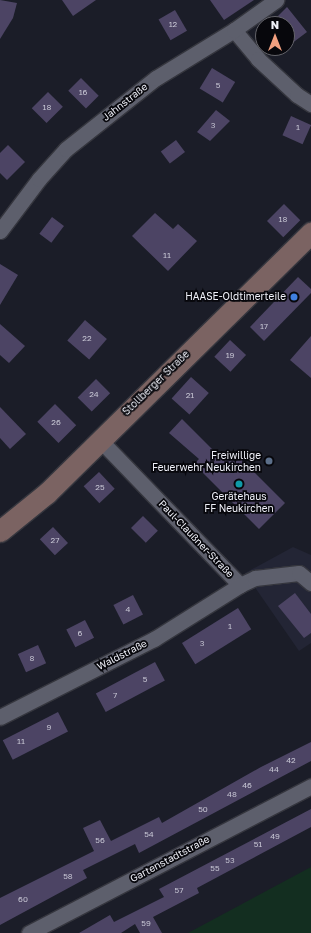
<!DOCTYPE html>
<html>
<head>
<meta charset="utf-8">
<style>
  body { margin:0 }
  #map { position:relative; width:311px; height:933px; overflow:hidden; background:#1b1d28; font-family:"Golos Text",sans-serif }
  div>[style] { position:absolute }
  .built>* { inset:0; background:#232535 }
  .green>* { inset:0; background:#132e20 }
  .building>* { inset:0; background:#4c4464; transform-origin:0 0 }
  .roads { filter:drop-shadow(1px 0 #35363e) drop-shadow(-1px 0 #35363e) drop-shadow(0 1px #35363e) drop-shadow(0 -1px #35363e) }
  .street>* { height:15px; margin:-7.5px; padding:0 7.5px; transform-origin:7.5px; border-radius:7.5px; background:#5d5f6c }
  .secondary>* { height:21px; margin:-10.5px; padding:0 10.5px; transform-origin:10.5px; border-radius:10.5px; background:#7b6362 }
  .dots>* { width:11px; height:11px; translate:-50% -50%; box-sizing:border-box; border:2px solid #07070c; border-radius:50% }
  span { translate:-50% -50%; white-space:nowrap; text-align:center; line-height:1.15; -webkit-text-stroke:3.5px #07070c; paint-order:stroke }
  .number-label { font-size:8px; color:#c6c5d3 }
  .number-label span { -webkit-text-stroke-width:0 }
  .street-label { font-size:10px; color:#eff0f8 }
  .poi-label { font-size:10px; color:#eff0f8 }
  .right { translate:-100% -50%; text-align:right }
  .north { position:absolute; left:255px; top:16px; width:40px; height:40px; box-sizing:border-box; background:#07070c; border:1px solid #64646a; border-radius:50%; rotate:0deg; font-size:11px; font-weight:700; line-height:16px; text-align:center; color:#eff0f8 }
  .north::after { content:''; display:block; margin:auto; width:14px; height:18px; background:#f2a080; clip-path:polygon(50% 0,100% 100%,50% 72%,0 100%) }
</style>
</head>
<body>
<div id="map">
  <div class="built">
    <i style="clip-path:polygon(293px 547px,311px 555px,311px 643px,299px 651px,245px 573px)"></i>
  </div>
  <div class="green">
    <i style="clip-path:polygon(311px 867px,311px 933px,188px 933px)"></i>
  </div>
  <div class="building">
    <i style="clip-path:polygon(0 0,17px 3px,13px 18px,0 39px)"></i>
    <i style="clip-path:polygon(62px 0,96px 0,73px 16px)"></i>
    <i style="clip-path:polygon(210px 0,254px 0,224px 20px)"></i>
    <i style="clip-path:polygon(287px 7px,307px 32px,287px 47px,287px 24px,270px 24px)"></i>
    <i style="left:175px;top:10px;width:24px;height:19px;rotate:60deg"></i>
    <i style="left:212px;top:68px;width:27px;height:24px;rotate:31deg"></i>
    <i style="left:81px;top:78px;width:25px;height:18px;rotate:45deg"></i>
    <i style="left:48px;top:92px;width:21px;height:23px;rotate:45deg"></i>
    <i style="clip-path:polygon(216px 110px,230px 121px,210px 141px,197px 132px)"></i>
    <i style="left:291px;top:116px;width:22px;height:21px;rotate:24deg"></i>
    <i style="left:176px;top:140px;width:15px;height:19px;rotate:53deg"></i>
    <i style="clip-path:polygon(8px 145px,25px 162px,7px 180px,0 173px,0 153px)"></i>
    <i style="left:284px;top:204px;width:23px;height:24px;rotate:45deg"></i>
    <i style="clip-path:polygon(155px 213px,173px 229px,178px 224px,197px 241px,168px 271px,132px 236px)"></i>
    <i style="left:52px;top:217px;width:15px;height:21px;rotate:37deg"></i>
    <i style="clip-path:polygon(0 264px,18px 275px,0 305px)"></i>
    <i style="clip-path:polygon(298px 277px,311px 289px,311px 293px,264px 341px,250px 327px)"></i>
    <i style="left:85px;top:320px;width:29px;height:27px;rotate:41deg"></i>
    <i style="clip-path:polygon(0 324px,25px 346px,9px 363px,0 355px)"></i>
    <i style="clip-path:polygon(311px 336px,311px 378px,290px 360px)"></i>
    <i style="left:230px;top:340px;width:22px;height:23px;rotate:43deg"></i>
    <i style="left:191px;top:377px;width:24px;height:29px;rotate:42deg"></i>
    <i style="left:96px;top:379px;width:20px;height:26px;rotate:45deg"></i>
    <i style="left:55px;top:404px;width:30px;height:25px;rotate:45deg"></i>
    <i style="clip-path:polygon(0 407px,26px 434px,10px 449px,0 438px)"></i>
    <i style="clip-path:polygon(182px 419px,224px 461px,234px 452px,285px 503px,259px 529px,194px 464px,199px 459px,169px 433px)"></i>
    <i style="left:99px;top:472px;width:23px;height:21px;rotate:47deg"></i>
    <i style="left:143px;top:516px;width:21px;height:17px;rotate:45deg"></i>
    <i style="left:53px;top:527px;width:22px;height:18px;rotate:47deg"></i>
    <i style="clip-path:polygon(295px 593px,311px 614px,311px 633px,304px 638px,278px 606px)"></i>
    <i style="left:133px;top:595px;width:22px;height:22px;rotate:63deg"></i>
    <i style="left:238px;top:608px;width:25px;height:66px;rotate:58deg"></i>
    <i style="left:85px;top:620px;width:20px;height:21px;rotate:63deg"></i>
    <i style="left:38px;top:645px;width:20px;height:22px;rotate:66deg"></i>
    <i style="left:155px;top:662px;width:21px;height:67px;rotate:62deg"></i>
    <i style="left:58px;top:712px;width:22px;height:62px;rotate:63deg"></i>
    <i style="clip-path:polygon(311px 742px,311px 761px,139px 853px,135px 844px,83px 870px,87px 878px,0 925px,0 898px,94px 851px,83px 828px,100px 820px,111px 841px,159px 817px,162px 823px,261px 767px)"></i>
    <i style="clip-path:polygon(311px 809px,311px 827px,197px 888px,199px 893px,153px 917px,162px 933px,140px 933px,135px 924px,121px 933px,79px 933px,110px 915px,114px 922px,164px 897px,159px 889px)"></i>
  </div>
  <div class="roads">
    <div class="street">
      <i style="left:234px;top:30px;width:38px;rotate:50deg"></i>
      <i style="left:258px;top:59px;width:53px;rotate:42.7deg"></i>
      <i style="left:297px;top:95px;width:17px;rotate:33deg"></i>
      <i style="left:0;top:231px;width:65px;rotate:-53.1deg"></i>
      <i style="left:39px;top:179px;width:40px;rotate:-48deg"></i>
      <i style="left:66px;top:149px;width:115px;rotate:-38.3deg"></i>
      <i style="left:156px;top:78px;width:92px;rotate:-31.6deg"></i>
      <i style="left:234px;top:30px;width:52px;rotate:-35.5deg"></i>
      <i style="left:99px;top:439px;width:203px;rotate:46deg"></i>
      <i style="left:240px;top:585px;width:17px;rotate:-25deg"></i>
      <i style="left:255px;top:578px;width:44px;rotate:-6.5deg"></i>
      <i style="left:299px;top:573px;width:16px;rotate:40deg"></i>
      <i style="left:0;top:717px;width:173px;rotate:-26.9deg"></i>
      <i style="left:154px;top:639px;width:102px;rotate:-32.1deg"></i>
      <i style="left:29px;top:933px;width:318px;rotate:-27.5deg"></i>
    </div>
    <div class="secondary">
      <i style="left:0;top:531px;width:60px;rotate:-39deg"></i>
      <i style="left:47px;top:493px;width:371px;rotate:-44.6deg"></i>
    </div>
  </div>
  <div class="dots">
    <i style="left:294px;top:297px;background:#3f7fe0"></i>
    <i style="left:269px;top:461px;background:#5c6f8a"></i>
    <i style="left:239px;top:484px;background:#0f9aa8"></i>
  </div>
  <div class="number-label">
    <span style="left:173px;top:25px">12</span>
    <span style="left:218px;top:86px">5</span>
    <span style="left:83px;top:93px">16</span>
    <span style="left:47px;top:108px">18</span>
    <span style="left:213px;top:126px">3</span>
    <span style="left:298px;top:128px">1</span>
    <span style="left:283px;top:220px">18</span>
    <span style="left:167px;top:256px">11</span>
    <span style="left:264px;top:327px">17</span>
    <span style="left:87px;top:339px">22</span>
    <span style="left:230px;top:356px">19</span>
    <span style="left:94px;top:395px">24</span>
    <span style="left:190px;top:396px">21</span>
    <span style="left:56px;top:423px">26</span>
    <span style="left:100px;top:488px">25</span>
    <span style="left:55px;top:541px">27</span>
    <span style="left:128px;top:610px">4</span>
    <span style="left:230px;top:627px">1</span>
    <span style="left:80px;top:634px">6</span>
    <span style="left:202px;top:644px">3</span>
    <span style="left:32px;top:659px">8</span>
    <span style="left:145px;top:680px">5</span>
    <span style="left:115px;top:696px">7</span>
    <span style="left:49px;top:728px">9</span>
    <span style="left:21px;top:742px">11</span>
    <span style="left:291px;top:761px">42</span>
    <span style="left:274px;top:770px">44</span>
    <span style="left:247px;top:786px">46</span>
    <span style="left:232px;top:795px">48</span>
    <span style="left:203px;top:810px">50</span>
    <span style="left:149px;top:835px">54</span>
    <span style="left:275px;top:837px">49</span>
    <span style="left:100px;top:841px">56</span>
    <span style="left:258px;top:845px">51</span>
    <span style="left:230px;top:861px">53</span>
    <span style="left:215px;top:869px">55</span>
    <span style="left:68px;top:877px">58</span>
    <span style="left:179px;top:891px">57</span>
    <span style="left:23px;top:900px">60</span>
    <span style="left:146px;top:924px">59</span>
  </div>
  <div class="street-label">
    <span style="left:125px;top:102px;rotate:-38deg">Jahnstraße</span>
    <span style="left:156px;top:383px;rotate:-44deg">Stollberger Straße</span>
    <span style="left:196px;top:539px;rotate:46deg">Paul-Claußner-Straße</span>
    <span style="left:122px;top:655px;rotate:-27deg">Waldstraße</span>
    <span style="left:170px;top:859px;rotate:-28deg">Gartenstadtstraße</span>
  </div>
  <div class="poi-label">
    <span class="right" style="left:286px;top:297px">HAASE-Oldtimerteile</span>
    <span class="right" style="left:261px;top:461px">Freiwillige<br>Feuerwehr Neukirchen</span>
    <span style="left:239px;top:502px">Gerätehaus<br>FF Neukirchen</span>
  </div>
  <div class="north">N</div>
</div>
</body>
</html>
